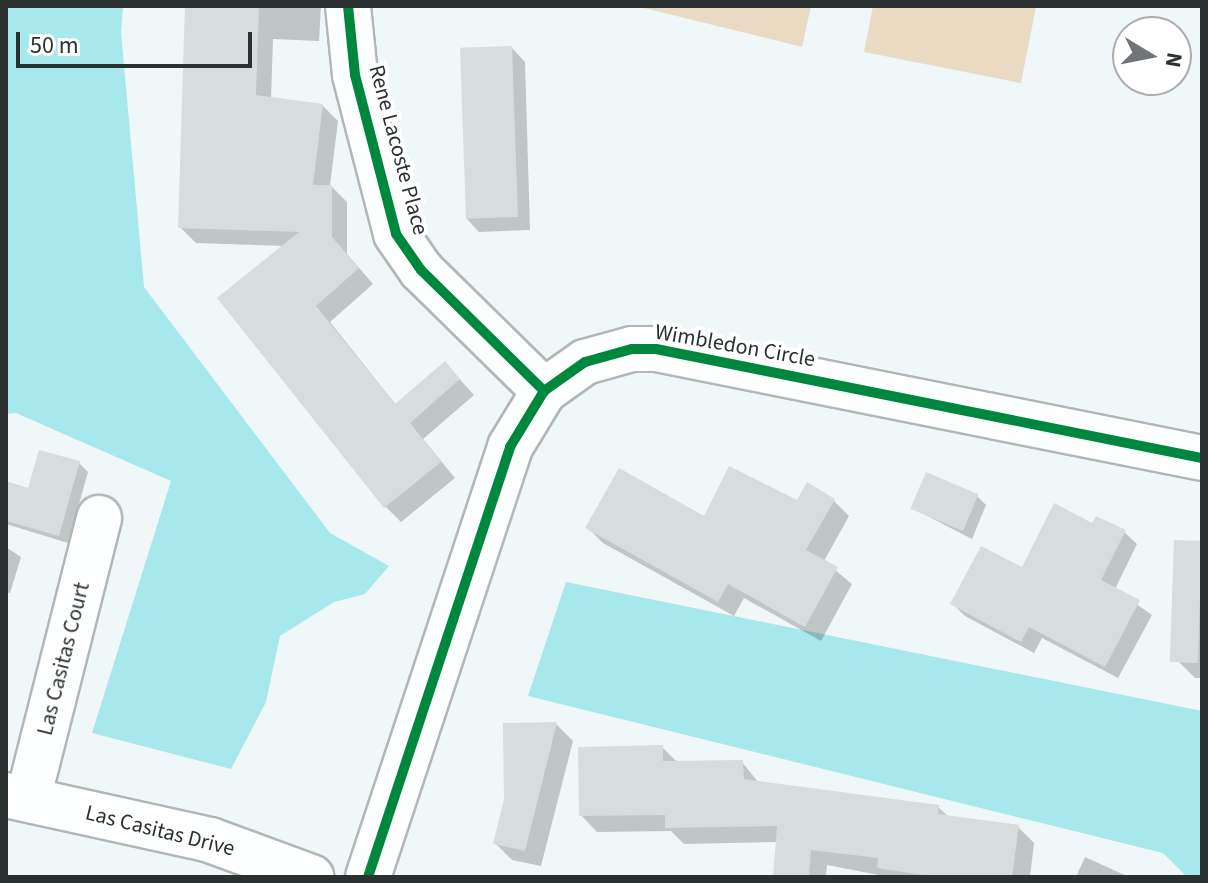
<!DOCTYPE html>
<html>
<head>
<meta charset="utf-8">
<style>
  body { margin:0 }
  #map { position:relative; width:1208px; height:883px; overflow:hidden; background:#f0f7f8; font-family:"Source Sans 3",sans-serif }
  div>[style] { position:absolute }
  .green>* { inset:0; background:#eadac3 }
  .water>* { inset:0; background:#a7e8ec }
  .shadow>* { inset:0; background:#0003 }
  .building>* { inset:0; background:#d7dddd; transform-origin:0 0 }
  .roads { filter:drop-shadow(2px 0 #b1b7b8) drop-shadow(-2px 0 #b1b7b8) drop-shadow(0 2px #b1b7b8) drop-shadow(0 -2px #b1b7b8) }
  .minor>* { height:44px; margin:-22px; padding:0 22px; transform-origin:22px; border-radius:22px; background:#fdfefe }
  .cycleway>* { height:10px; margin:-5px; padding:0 5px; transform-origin:5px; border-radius:5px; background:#00873e }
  span { translate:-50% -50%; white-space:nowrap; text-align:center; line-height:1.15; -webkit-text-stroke:8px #fff; paint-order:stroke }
  .street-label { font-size:22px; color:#2b3131 }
  .frame { position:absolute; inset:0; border:8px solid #2b3131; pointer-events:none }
  .north { position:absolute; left:1112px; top:16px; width:80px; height:80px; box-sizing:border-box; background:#fff; border:2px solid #aaadad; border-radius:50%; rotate:100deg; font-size:22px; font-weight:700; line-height:32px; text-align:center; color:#2b3131 }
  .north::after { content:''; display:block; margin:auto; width:28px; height:36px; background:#707677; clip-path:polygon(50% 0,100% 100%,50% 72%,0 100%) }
  .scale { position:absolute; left:16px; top:32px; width:236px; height:36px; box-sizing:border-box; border:4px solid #2b3131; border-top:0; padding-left:10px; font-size:24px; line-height:28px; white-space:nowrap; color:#2b3131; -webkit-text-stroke:6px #fff; paint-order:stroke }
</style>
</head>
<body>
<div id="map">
  <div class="green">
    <i style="clip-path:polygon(636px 6px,811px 6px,802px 47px)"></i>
    <i style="clip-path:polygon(873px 6px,1036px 7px,1021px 83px,864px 52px)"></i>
  </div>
  <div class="water">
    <i style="clip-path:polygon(6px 6px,123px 6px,121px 32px,144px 287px,330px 533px,389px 566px,365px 594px,334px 602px,280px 636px,266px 702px,231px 769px,92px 733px,171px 481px,16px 413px,6px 414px)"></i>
    <i style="clip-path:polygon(566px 582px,1202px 711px,1202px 877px,1187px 877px,1163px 853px,528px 696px)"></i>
  </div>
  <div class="shadow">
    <i style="clip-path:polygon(187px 6px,321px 6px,319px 41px,273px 39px,271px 99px,323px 106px,338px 121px,330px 185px,347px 202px,347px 254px,373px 284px,330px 322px,396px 405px,445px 363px,474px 395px,423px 439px,455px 478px,401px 522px,385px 506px,285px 246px,196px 243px,181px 228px)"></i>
    <i style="clip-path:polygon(512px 48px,525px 62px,530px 230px,479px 232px,466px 218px)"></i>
    <i style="clip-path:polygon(79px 463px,88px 472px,68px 543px,6px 524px,6px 497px,30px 491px)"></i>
    <i style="clip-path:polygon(977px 496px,986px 505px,972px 539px,912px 508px)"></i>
    <i style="clip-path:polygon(834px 501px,849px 516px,824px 561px,852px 584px,821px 641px,744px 598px,734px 616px,603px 543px,588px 528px)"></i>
    <i style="clip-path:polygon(1093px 525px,1124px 532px,1137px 544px,1115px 589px,1152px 615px,1118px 678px,1042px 638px,1034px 653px,965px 616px,953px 604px,1023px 570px)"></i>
    <i style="clip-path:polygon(1202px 543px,1202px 678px,1195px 678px,1178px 661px)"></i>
    <i style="clip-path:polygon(6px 547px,21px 557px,10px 593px,6px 592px)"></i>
    <i style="clip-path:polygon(556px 724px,573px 741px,541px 866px,512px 860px,495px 843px,506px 799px,505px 725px)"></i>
    <i style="clip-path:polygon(662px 747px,678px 763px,742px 762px,759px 783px,938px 807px,950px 818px,1018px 827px,1034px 843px,1030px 877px,889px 877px,827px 865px,826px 877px,775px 877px,778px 842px,684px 844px,671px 831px,597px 832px,581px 815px)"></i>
    <i style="clip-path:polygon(1085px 857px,1129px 877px,1076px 877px)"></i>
  </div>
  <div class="building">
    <i style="clip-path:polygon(185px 6px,259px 6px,256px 95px,323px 104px,313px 185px,332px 185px,332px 237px,359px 268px,316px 306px,395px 404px,445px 361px,460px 379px,410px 423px,441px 462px,384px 508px,217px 298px,299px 232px,178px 228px)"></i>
    <i style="left:512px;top:46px;width:171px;height:52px;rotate:88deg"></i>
    <i style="clip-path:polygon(39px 450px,80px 461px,59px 536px,6px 521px,6px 481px,28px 488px)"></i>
    <i style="clip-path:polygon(729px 466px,797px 500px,807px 482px,835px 499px,806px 550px,838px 567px,805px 627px,728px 584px,718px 602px,585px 528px,619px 468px,704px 516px)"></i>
    <i style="left:926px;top:472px;width:57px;height:40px;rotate:23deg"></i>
    <i style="clip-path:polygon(1054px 503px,1092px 523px,1096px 516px,1126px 530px,1101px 580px,1140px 600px,1105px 667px,1029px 627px,1021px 642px,950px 604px,981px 546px,1022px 567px)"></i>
    <i style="left:1174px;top:540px;width:28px;height:122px;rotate:2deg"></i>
    <i style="clip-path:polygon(557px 722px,525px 851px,493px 844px,504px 799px,503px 723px)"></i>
    <i style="clip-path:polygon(663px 745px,663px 761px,743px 760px,744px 779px,939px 805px,938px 814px,1019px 825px,1012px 877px,936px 877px,877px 868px,878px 858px,811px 850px,809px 877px,773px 877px,777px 826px,665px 828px,665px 815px,579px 816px,578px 747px)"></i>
  </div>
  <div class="roads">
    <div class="minor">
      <i style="left:348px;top:6px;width:69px;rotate:84.2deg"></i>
      <i style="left:355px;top:75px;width:164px;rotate:75.5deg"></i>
      <i style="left:396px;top:234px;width:44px;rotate:55.2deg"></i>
      <i style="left:421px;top:270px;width:173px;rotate:44.5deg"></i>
      <i style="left:6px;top:795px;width:209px;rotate:12.4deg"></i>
      <i style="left:210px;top:840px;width:108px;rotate:20.1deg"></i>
      <i style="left:28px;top:799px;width:290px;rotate:-75.8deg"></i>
      <i style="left:368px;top:877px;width:453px;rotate:-71.7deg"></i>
      <i style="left:510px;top:447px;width:66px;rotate:-58.7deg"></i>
      <i style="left:544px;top:391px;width:50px;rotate:-35.3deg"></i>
      <i style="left:585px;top:362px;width:49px;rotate:-15.5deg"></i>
      <i style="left:632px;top:349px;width:24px"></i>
      <i style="left:656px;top:349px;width:557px;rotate:11.29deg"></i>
    </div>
  </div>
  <div class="cycleway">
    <i style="left:348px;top:6px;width:69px;rotate:84.2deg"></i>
    <i style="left:355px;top:75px;width:164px;rotate:75.5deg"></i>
    <i style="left:396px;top:234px;width:44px;rotate:55.2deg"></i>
    <i style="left:421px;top:270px;width:173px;rotate:44.5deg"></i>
    <i style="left:368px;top:877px;width:453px;rotate:-71.7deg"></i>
    <i style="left:510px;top:447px;width:66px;rotate:-58.7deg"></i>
    <i style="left:544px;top:391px;width:50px;rotate:-35.3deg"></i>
    <i style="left:585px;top:362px;width:49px;rotate:-15.5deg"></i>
    <i style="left:632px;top:349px;width:24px"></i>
    <i style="left:656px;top:349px;width:557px;rotate:11.29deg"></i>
  </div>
  <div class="street-label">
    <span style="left:398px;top:150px;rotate:75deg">Rene Lacoste Place</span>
    <span style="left:735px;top:346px;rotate:10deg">Wimbledon Circle</span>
    <span style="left:64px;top:659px;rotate:-76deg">Las Casitas Court</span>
    <span style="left:160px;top:831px;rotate:14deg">Las Casitas Drive</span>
  </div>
  <div class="frame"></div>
  <div class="north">N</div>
  <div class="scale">50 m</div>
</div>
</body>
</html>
